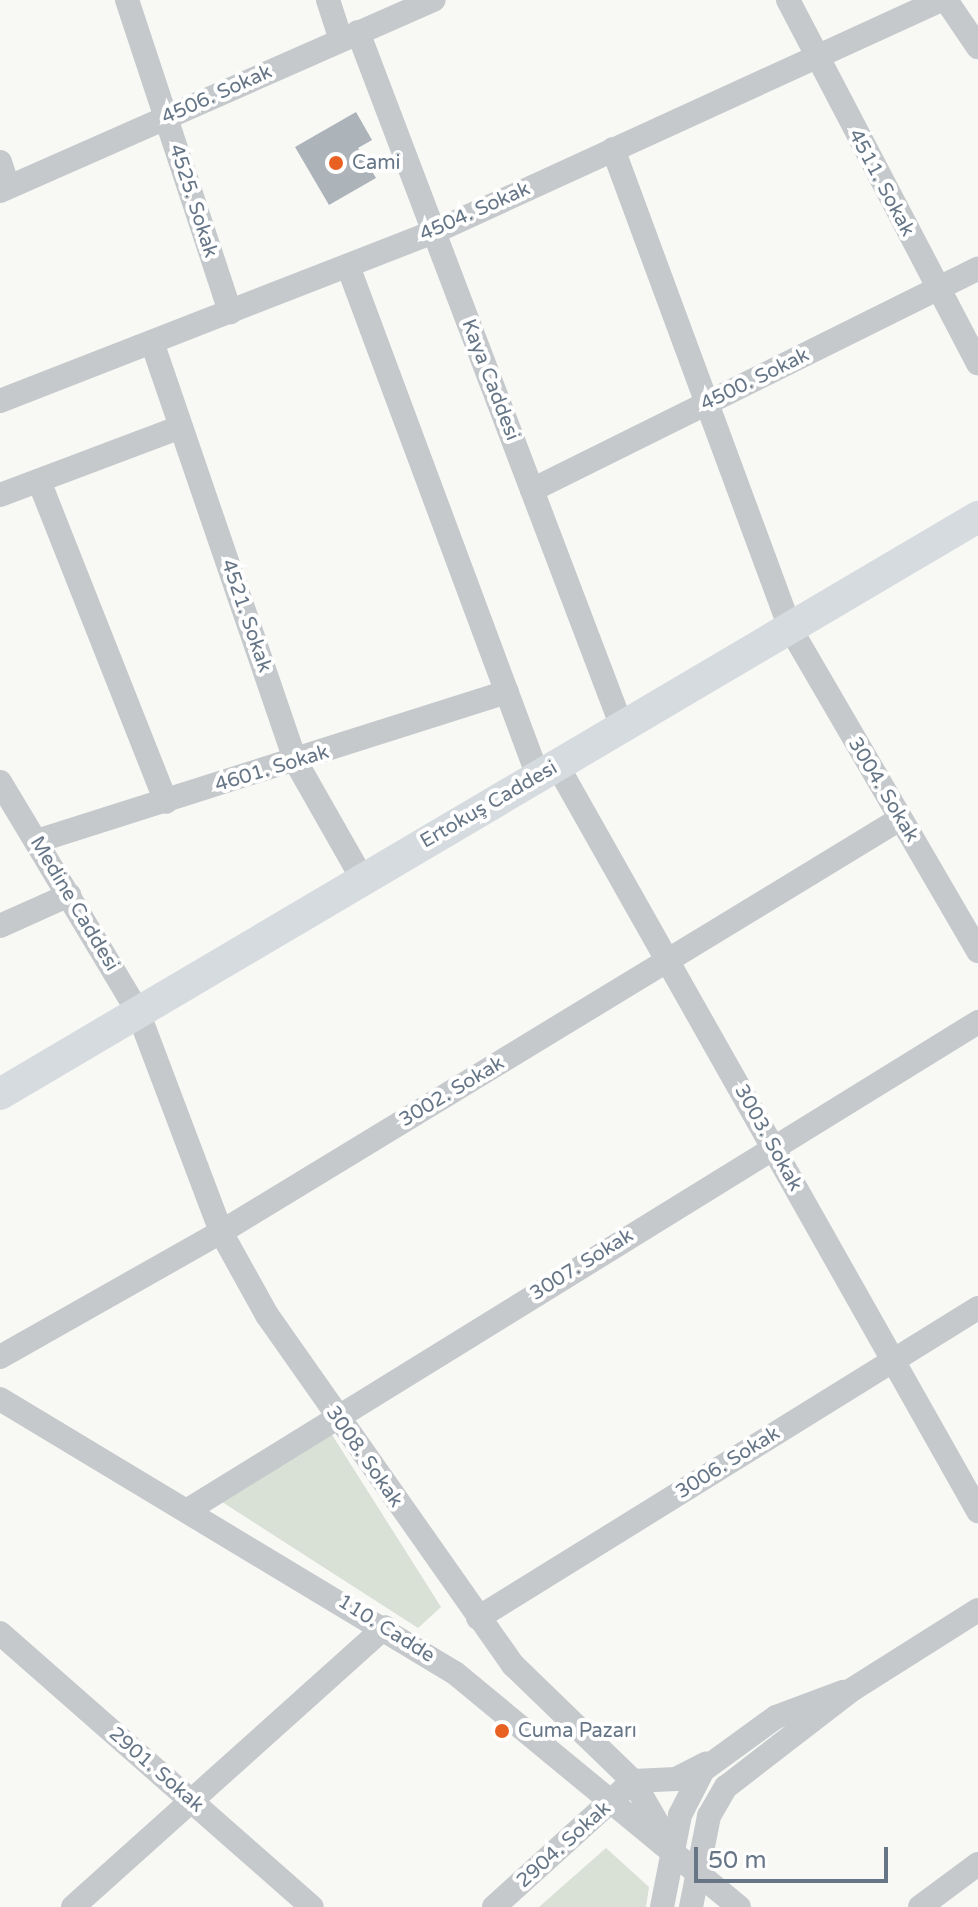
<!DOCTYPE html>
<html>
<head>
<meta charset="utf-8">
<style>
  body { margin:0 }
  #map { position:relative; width:978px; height:1907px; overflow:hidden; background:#f8f8f5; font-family:"Varela Round",sans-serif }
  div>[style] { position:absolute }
  .green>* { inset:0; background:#d9e0d6 }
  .building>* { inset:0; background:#acb4ba }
  .minor>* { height:24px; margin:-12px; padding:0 12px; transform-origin:12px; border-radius:12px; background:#c5c9cc }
  .major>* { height:32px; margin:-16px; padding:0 16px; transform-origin:16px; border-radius:16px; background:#d6dbdf }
  .dots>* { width:22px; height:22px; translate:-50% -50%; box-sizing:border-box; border:4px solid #fff; border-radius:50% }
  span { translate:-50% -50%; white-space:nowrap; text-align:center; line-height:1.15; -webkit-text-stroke:8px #fff; paint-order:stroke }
  .street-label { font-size:20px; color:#667687 }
  .poi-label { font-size:20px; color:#667687 }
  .left { translate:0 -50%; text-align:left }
  .scale { position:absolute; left:694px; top:1847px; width:194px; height:36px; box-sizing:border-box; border:4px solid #667687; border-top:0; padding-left:10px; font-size:24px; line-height:28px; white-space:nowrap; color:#667687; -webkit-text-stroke:6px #fff; paint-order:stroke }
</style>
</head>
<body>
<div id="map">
  <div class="green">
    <i style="clip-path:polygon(329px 1430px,441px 1607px,418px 1628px,219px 1500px)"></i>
    <i style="clip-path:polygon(606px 1848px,649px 1887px,646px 1907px,539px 1907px)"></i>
  </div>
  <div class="building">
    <i style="clip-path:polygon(356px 112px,372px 140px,358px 148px,376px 178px,329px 205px,295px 147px)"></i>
  </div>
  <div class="minor">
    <i style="left:127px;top:0;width:329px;rotate:71.7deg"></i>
    <i style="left:328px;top:0;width:42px;rotate:72deg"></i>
    <i style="left:788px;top:0;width:410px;rotate:62.4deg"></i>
    <i style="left:946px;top:0;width:57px;rotate:55.8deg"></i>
    <i style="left:358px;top:32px;width:743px;rotate:69.2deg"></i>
    <i style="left:613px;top:149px;width:511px;rotate:69.72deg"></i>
    <i style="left:790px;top:628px;width:374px;rotate:59.8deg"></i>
    <i style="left:0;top:162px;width:26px;rotate:72deg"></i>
    <i style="left:0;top:191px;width:474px;rotate:-23.8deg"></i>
    <i style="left:348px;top:266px;width:544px;rotate:69.57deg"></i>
    <i style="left:152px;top:342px;width:444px;rotate:71.1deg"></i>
    <i style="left:296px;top:762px;width:136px;rotate:60.4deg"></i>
    <i style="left:0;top:401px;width:466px;rotate:-21.3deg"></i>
    <i style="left:434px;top:232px;width:558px;rotate:-24.59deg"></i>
    <i style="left:39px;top:481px;width:345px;rotate:68.4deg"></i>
    <i style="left:532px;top:490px;width:498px;rotate:-26.4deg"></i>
    <i style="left:0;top:495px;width:193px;rotate:-20.6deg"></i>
    <i style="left:557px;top:765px;width:857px;rotate:60.56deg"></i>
    <i style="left:0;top:782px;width:268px;rotate:59deg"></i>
    <i style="left:138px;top:1012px;width:235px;rotate:69.3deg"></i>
    <i style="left:221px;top:1232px;width:95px;rotate:61deg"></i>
    <i style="left:267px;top:1315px;width:428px;rotate:54.9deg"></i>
    <i style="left:513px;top:1665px;width:167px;rotate:44deg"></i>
    <i style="left:633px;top:1781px;width:80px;rotate:59.9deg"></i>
    <i style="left:37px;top:841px;width:493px;rotate:-17.6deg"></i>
    <i style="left:0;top:926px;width:76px;rotate:-24.2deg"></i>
    <i style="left:0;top:1357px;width:254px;rotate:-29.5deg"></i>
    <i style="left:221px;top:1232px;width:795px;rotate:-31.31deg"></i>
    <i style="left:0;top:1399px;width:531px;rotate:31.06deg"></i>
    <i style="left:455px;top:1673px;width:368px;rotate:39.5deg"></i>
    <i style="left:188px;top:1510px;width:929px;rotate:-31.7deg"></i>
    <i style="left:478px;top:1618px;width:588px;rotate:-31.8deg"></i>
    <i style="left:0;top:1633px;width:415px;rotate:41.3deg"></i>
    <i style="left:73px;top:1907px;width:419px;rotate:-41.9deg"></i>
    <i style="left:494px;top:1907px;width:188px;rotate:-42.2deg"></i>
    <i style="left:633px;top:1781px;width:43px;rotate:-2.7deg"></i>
    <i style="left:676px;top:1779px;width:34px;rotate:-27deg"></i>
    <i style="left:662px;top:1907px;width:94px;rotate:-78.9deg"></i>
    <i style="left:680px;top:1815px;width:51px;rotate:-62.9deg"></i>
    <i style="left:703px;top:1770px;width:90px;rotate:-36deg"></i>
    <i style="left:776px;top:1717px;width:72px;rotate:-20.5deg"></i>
    <i style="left:691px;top:1907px;width:93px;rotate:-78.8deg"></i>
    <i style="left:709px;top:1816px;width:34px;rotate:-60deg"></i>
    <i style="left:726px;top:1787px;width:160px;rotate:-37.7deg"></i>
    <i style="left:853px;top:1689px;width:148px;rotate:-32.3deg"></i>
    <i style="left:920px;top:1907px;width:72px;rotate:-36.6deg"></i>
  </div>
  <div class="major">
    <i style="left:0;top:1094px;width:1136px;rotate:-30.54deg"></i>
  </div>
  <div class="dots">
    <i style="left:336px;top:163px;background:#e96023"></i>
    <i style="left:502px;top:1731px;background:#e96023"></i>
  </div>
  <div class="street-label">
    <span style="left:217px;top:95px;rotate:-24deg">4506. Sokak</span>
    <span style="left:881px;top:183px;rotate:62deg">4511. Sokak</span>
    <span style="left:193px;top:201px;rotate:72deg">4525. Sokak</span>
    <span style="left:475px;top:212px;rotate:-24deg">4504. Sokak</span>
    <span style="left:490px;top:380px;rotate:69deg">Kaya Caddesi</span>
    <span style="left:755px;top:380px;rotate:-26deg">4500. Sokak</span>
    <span style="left:246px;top:616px;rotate:71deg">4521. Sokak</span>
    <span style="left:272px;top:769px;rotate:-17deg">4601. Sokak</span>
    <span style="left:883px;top:790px;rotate:59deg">3004. Sokak</span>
    <span style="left:489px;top:805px;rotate:-30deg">Ertokuş Caddesi</span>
    <span style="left:74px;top:904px;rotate:59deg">Medine Caddesi</span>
    <span style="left:452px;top:1092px;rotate:-31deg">3002. Sokak</span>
    <span style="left:768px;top:1138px;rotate:61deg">3003. Sokak</span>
    <span style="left:582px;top:1265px;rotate:-32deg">3007. Sokak</span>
    <span style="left:364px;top:1457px;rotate:55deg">3008. Sokak</span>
    <span style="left:728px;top:1463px;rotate:-32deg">3006. Sokak</span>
    <span style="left:386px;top:1629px;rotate:32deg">110. Cadde</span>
    <span style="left:156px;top:1770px;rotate:41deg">2901. Sokak</span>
    <span style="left:564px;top:1845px;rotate:-42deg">2904. Sokak</span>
  </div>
  <div class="poi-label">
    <span class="left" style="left:352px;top:163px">Cami</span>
    <span class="left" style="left:518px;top:1731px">Cuma Pazarı</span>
  </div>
  <div class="scale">50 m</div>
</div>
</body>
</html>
